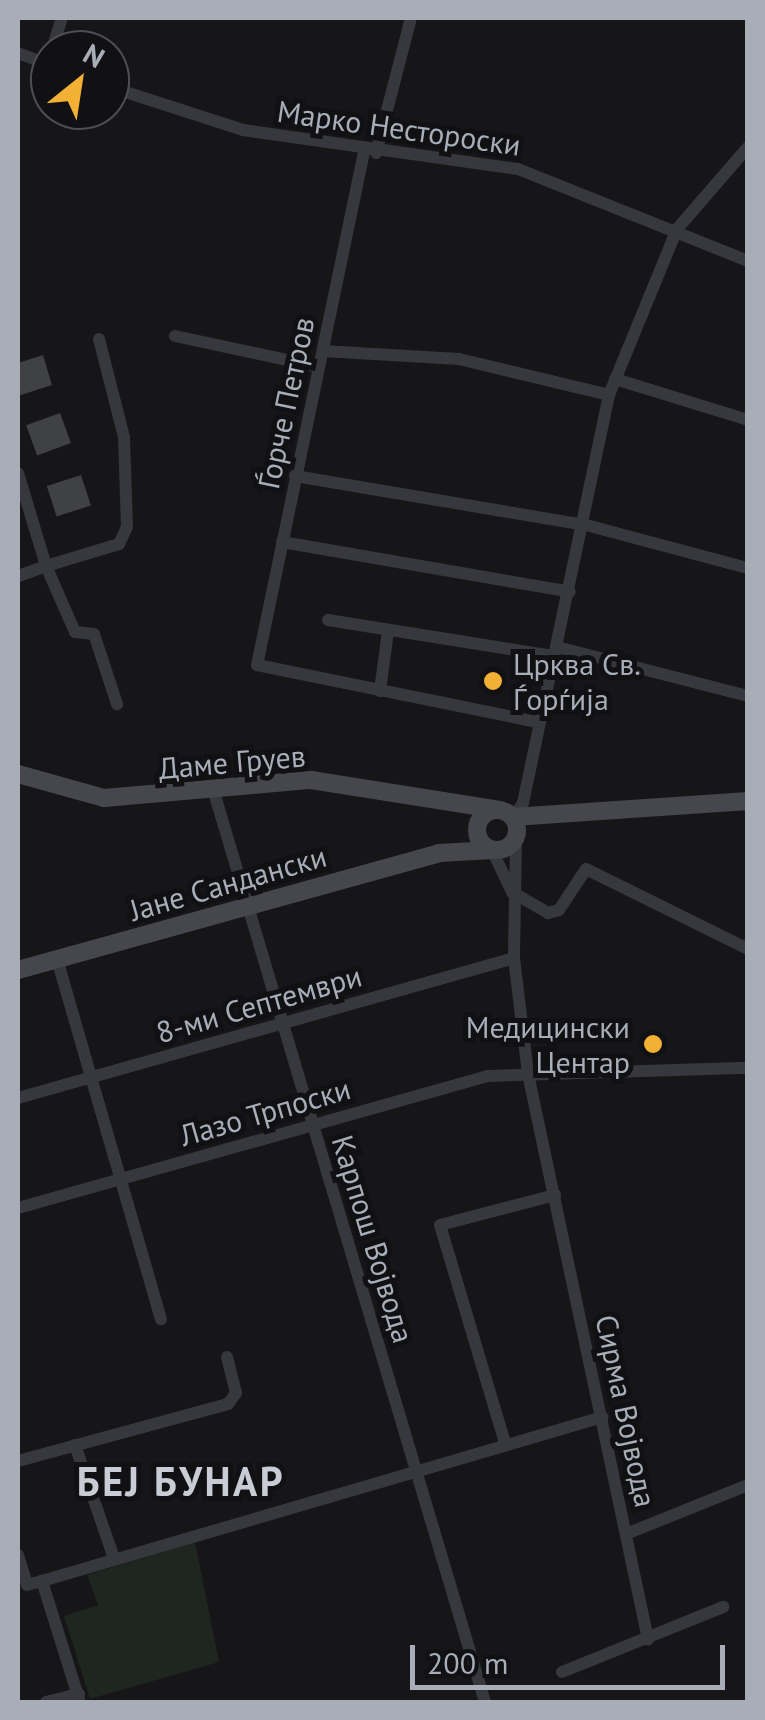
<!DOCTYPE html>
<html>
<head>
<meta charset="utf-8">
<style>
  body { margin:0 }
  #map { position:relative; width:765px; height:1720px; overflow:hidden; background:#161618; font-family:"PT Sans",sans-serif }
  div>[style] { position:absolute }
  .green>* { inset:0; background:#1e261f }
  .building>* { inset:0; background:#404145; transform-origin:0 0 }
  .street>* { height:12px; margin:-6px; padding:0 6px; transform-origin:6px; border-radius:6px; background:#37383d }
  .secondary>* { height:18px; margin:-9px; padding:0 9px; transform-origin:9px; border-radius:9px; background:#45474d }
  .secondary>.ring { margin:-9px; padding:0; box-sizing:content-box; background:none; border:18px solid #45474d; border-radius:50% }
  .dots>* { width:28px; height:28px; translate:-50% -50%; box-sizing:border-box; border:5px solid #111113; border-radius:50% }
  span { translate:-50% -50%; white-space:nowrap; text-align:center; line-height:1.15; -webkit-text-stroke:10px #111113; paint-order:stroke }
  .street-label { font-size:30px; color:#a8adb8 }
  .poi-label { font-size:30px; color:#a8adb8 }
  .left { translate:0 -50%; text-align:left }
  .right { translate:-100% -50%; text-align:right }
  .district-label { font-size:40px; color:#c9ccd4; font-weight:700; letter-spacing:2.5px }
  .frame { position:absolute; inset:0; border:20px solid #a8adb8; pointer-events:none }
  .north { position:absolute; left:30px; top:30px; width:100px; height:100px; box-sizing:border-box; background:#111113; border:2px solid #4d4f55; border-radius:50%; rotate:30deg; font-size:28px; font-weight:700; line-height:40px; text-align:center; color:#a8adb8 }
  .north::after { content:''; display:block; margin:auto; width:35px; height:45px; background:#f2b134; clip-path:polygon(50% 0,100% 100%,50% 72%,0 100%) }
  .scale { position:absolute; left:410px; top:1645px; width:315px; height:45px; box-sizing:border-box; border:5px solid #a8adb8; border-top:0; padding-left:12px; font-size:30px; line-height:35px; white-space:nowrap; color:#a8adb8; -webkit-text-stroke:8px #111113; paint-order:stroke }
</style>
</head>
<body>
<div id="map">
  <div class="green">
    <i style="clip-path:polygon(195px 1542px,219px 1662px,90px 1699px,64px 1616px,98px 1605px,87px 1575px)"></i>
  </div>
  <div class="building">
    <i style="clip-path:polygon(43px 355px,52px 385px,18px 396px,18px 363px)"></i>
    <i style="left:60px;top:413px;width:32px;height:36px;rotate:70deg"></i>
    <i style="left:81px;top:475px;width:32px;height:36px;rotate:72deg"></i>
  </div>
  <div class="street">
    <i style="left:52px;top:50px;width:34px;rotate:-73deg"></i>
    <i style="left:18px;top:53px;width:34px;rotate:21deg"></i>
    <i style="left:110px;top:87px;width:140px;rotate:17.9deg"></i>
    <i style="left:243px;top:130px;width:278px;rotate:8.1deg"></i>
    <i style="left:518px;top:169px;width:248px;rotate:21.8deg"></i>
    <i style="left:364px;top:152px;width:524px;rotate:101.78deg"></i>
    <i style="left:257px;top:665px;width:286px;rotate:11.5deg"></i>
    <i style="left:376px;top:153px;width:139px;rotate:-75.5deg"></i>
    <i style="left:175px;top:336px;width:147px;rotate:12.1deg"></i>
    <i style="left:99px;top:339px;width:101px;rotate:75.7deg"></i>
    <i style="left:124px;top:437px;width:90px;rotate:88.1deg"></i>
    <i style="left:127px;top:527px;width:19px;rotate:115deg"></i>
    <i style="left:119px;top:544px;width:76px;rotate:163.2deg"></i>
    <i style="left:46px;top:566px;width:72px;rotate:66.3deg"></i>
    <i style="left:75px;top:632px;width:19px;rotate:6deg"></i>
    <i style="left:94px;top:634px;width:74px;rotate:71.8deg"></i>
    <i style="left:323px;top:351px;width:136px;rotate:3.4deg"></i>
    <i style="left:459px;top:359px;width:154px;rotate:13.5deg"></i>
    <i style="left:615px;top:379px;width:139px;rotate:17.1deg"></i>
    <i style="left:18px;top:473px;width:97px;rotate:73.2deg"></i>
    <i style="left:46px;top:566px;width:30px;rotate:160deg"></i>
    <i style="left:295px;top:476px;width:295px;rotate:9.6deg"></i>
    <i style="left:586px;top:525px;width:168px;rotate:14.9deg"></i>
    <i style="left:282px;top:542px;width:292px;rotate:9.8deg"></i>
    <i style="left:328px;top:620px;width:229px;rotate:9.1deg"></i>
    <i style="left:557px;top:647px;width:197px;rotate:14.4deg"></i>
    <i style="left:380px;top:691px;width:61px;rotate:-82.4deg"></i>
    <i style="left:213px;top:789px;width:953px;rotate:73.41deg"></i>
    <i style="left:513px;top:817px;width:17px;rotate:-54deg"></i>
    <i style="left:523px;top:803px;width:417px;rotate:-78.1deg"></i>
    <i style="left:609px;top:395px;width:179px;rotate:-67.7deg"></i>
    <i style="left:677px;top:229px;width:108px;rotate:-49.1deg"></i>
    <i style="left:516px;top:839px;width:119px;rotate:91deg"></i>
    <i style="left:514px;top:958px;width:117px;rotate:83.1deg"></i>
    <i style="left:528px;top:1074px;width:578px;rotate:78.01deg"></i>
    <i style="left:492px;top:850px;width:47px;rotate:64.5deg"></i>
    <i style="left:512px;top:892px;width:42px;rotate:30.3deg"></i>
    <i style="left:548px;top:913px;width:11px;rotate:-15deg"></i>
    <i style="left:559px;top:910px;width:49px;rotate:-56.6deg"></i>
    <i style="left:586px;top:869px;width:181px;rotate:26.3deg"></i>
    <i style="left:57px;top:959px;width:375px;rotate:73.9deg"></i>
    <i style="left:18px;top:1098px;width:515px;rotate:-15.76deg"></i>
    <i style="left:18px;top:1208px;width:487px;rotate:-15.7deg"></i>
    <i style="left:487px;top:1076px;width:261px;rotate:-1.8deg"></i>
    <i style="left:505px;top:1443px;width:227px;rotate:-106.6deg"></i>
    <i style="left:440px;top:1225px;width:119px;rotate:-14.6deg"></i>
    <i style="left:75px;top:1445px;width:120px;rotate:71deg"></i>
    <i style="left:18px;top:1461px;width:218px;rotate:-15.2deg"></i>
    <i style="left:228px;top:1404px;width:14px;rotate:-54deg"></i>
    <i style="left:236px;top:1393px;width:37px;rotate:-104deg"></i>
    <i style="left:626px;top:1534px;width:131px;rotate:-21.9deg"></i>
    <i style="left:18px;top:1555px;width:31px;rotate:73deg"></i>
    <i style="left:27px;top:1585px;width:16px;rotate:-15deg"></i>
    <i style="left:42px;top:1581px;width:584px;rotate:-16.3deg"></i>
    <i style="left:42px;top:1581px;width:127px;rotate:72.6deg"></i>
    <i style="left:562px;top:1672px;width:174px;rotate:-22deg"></i>
    <i style="left:46px;top:1702px;width:34px;rotate:-14deg"></i>
  </div>
  <div class="secondary">
    <i style="left:18px;top:774px;width:89px;rotate:15.6deg"></i>
    <i style="left:104px;top:798px;width:208px;rotate:-5deg"></i>
    <i style="left:311px;top:780px;width:191px;rotate:9deg"></i>
    <i class="ring" style="left:477px;top:810px;width:22px;height:22px"></i>
    <i style="left:513px;top:817px;width:236px;rotate:-3.9deg"></i>
    <i style="left:18px;top:970px;width:437px;rotate:-15.5deg"></i>
    <i style="left:439px;top:853px;width:53px;rotate:-3.2deg"></i>
  </div>
  <div class="dots">
    <i style="left:493px;top:681px;background:#f2b134"></i>
    <i style="left:653px;top:1044px;background:#f2b134"></i>
  </div>
  <div class="street-label">
    <span style="left:399px;top:128px;rotate:8deg">Марко Нестороски</span>
    <span style="left:286px;top:403px;rotate:-78deg">Ѓорче Петров</span>
    <span style="left:232px;top:762px;rotate:-5deg">Даме Груев</span>
    <span style="left:228px;top:883px;rotate:-16deg">Јане Сандански</span>
    <span style="left:259px;top:1004px;rotate:-16deg">8-ми Септември</span>
    <span style="left:265px;top:1112px;rotate:-16deg">Лазо Трпоски</span>
    <span style="left:373px;top:1239px;rotate:73deg">Карпош Војвода</span>
    <span style="left:626px;top:1411px;rotate:78deg">Сирма Војвода</span>
  </div>
  <div class="poi-label">
    <span class="left" style="left:513px;top:681px">Црква Св.<br>Ѓoрѓијa</span>
    <span class="right" style="left:630px;top:1044px">Медицински<br>Центар</span>
  </div>
  <div class="district-label">
    <span style="left:181px;top:1481px">БЕЈ БУНАР</span>
  </div>
  <div class="frame"></div>
  <div class="north">N</div>
  <div class="scale">200 m</div>
</div>
</body>
</html>
